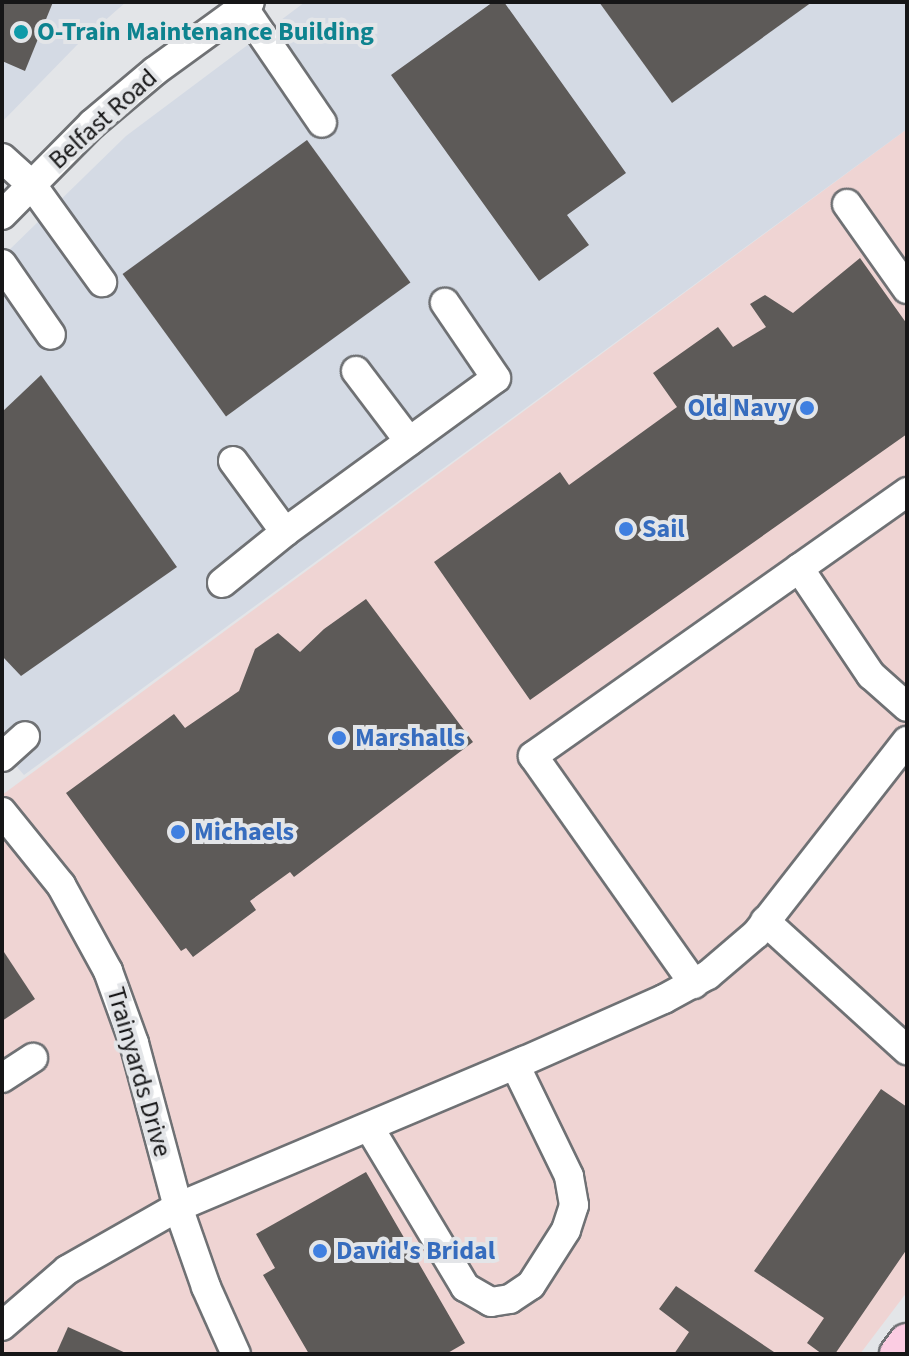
<!DOCTYPE html>
<html>
<head>
<meta charset="utf-8">
<style>
  body { margin:0 }
  #map { position:relative; width:909px; height:1356px; overflow:hidden; background:#e3e5e8; font-family:"Source Sans 3",sans-serif }
  div>[style] { position:absolute }
  .commercial>* { inset:0; background:#efd4d3 }
  .built>* { inset:0; background:#d4dae4 }
  .building>* { inset:0; background:#5d5a58; transform-origin:0 0 }
  .roads { filter:drop-shadow(2px 0 #6f7174) drop-shadow(-2px 0 #6f7174) drop-shadow(0 2px #6f7174) drop-shadow(0 -2px #6f7174) }
  .minor>* { height:28px; margin:-14px; padding:0 14px; transform-origin:14px; border-radius:14px; background:#fff }
  .major>* { height:36px; margin:-18px; padding:0 18px; transform-origin:18px; border-radius:18px; background:#fbcce2 }
  .dots>* { width:22px; height:22px; translate:-50% -50%; box-sizing:border-box; border:4px solid #e3e5e8; border-radius:50% }
  span { translate:-50% -50%; white-space:nowrap; text-align:center; line-height:1.15; -webkit-text-stroke:8px #e3e5e8; paint-order:stroke }
  .culture-label { font-size:26px; color:#0d838f; font-weight:700 }
  .left { translate:0 -50%; text-align:left }
  .street-label { font-size:26px; color:#161617 }
  .shop-label { font-size:26px; color:#366cbe; font-weight:700 }
  .right { translate:-100% -50%; text-align:right }
  .frame { position:absolute; inset:0; border:4px solid #161617; pointer-events:none }
</style>
</head>
<body>
<div id="map">
  <div class="commercial">
    <i style="clip-path:polygon(907px 129px,907px 1292px,860px 1354px,2px 1354px,2px 795px)"></i>
  </div>
  <div class="built">
    <i style="clip-path:polygon(2px 2px,126px 2px,77px 45px,2px 122px)"></i>
    <i style="clip-path:polygon(305px 2px,907px 2px,907px 129px,24px 775px,2px 750px,2px 257px,126px 136px)"></i>
  </div>
  <div class="building">
    <i style="clip-path:polygon(2px 2px,53px 2px,25px 71px,2px 61px)"></i>
    <i style="clip-path:polygon(493px 2px,504px 2px,626px 173px,567px 215px,589px 245px,539px 281px,391px 75px)"></i>
    <i style="clip-path:polygon(599px 2px,812px 2px,672px 103px)"></i>
    <i style="left:307px;top:140px;width:176px;height:228px;rotate:54deg"></i>
    <i style="clip-path:polygon(860px 258px,907px 324px,907px 434px,530px 700px,434px 562px,560px 472px,569px 485px,677px 407px,653px 373px,718px 327px,733px 347px,766px 327px,750px 304px,765px 295px,793px 313px)"></i>
    <i style="clip-path:polygon(41px 375px,177px 567px,21px 676px,2px 656px,2px 412px)"></i>
    <i style="clip-path:polygon(366px 599px,473px 742px,294px 877px,290px 872px,250px 901px,256px 910px,193px 957px,186px 948px,181px 951px,66px 793px,174px 714px,185px 728px,239px 691px,255px 649px,278px 633px,300px 652px,324px 629px)"></i>
    <i style="clip-path:polygon(2px 949px,35px 999px,2px 1021px)"></i>
    <i style="clip-path:polygon(881px 1089px,907px 1107px,907px 1249px,835px 1354px,822px 1354px,807px 1343px,824px 1318px,754px 1271px)"></i>
    <i style="clip-path:polygon(366px 1172px,465px 1343px,446px 1354px,309px 1354px,263px 1275px,275px 1268px,256px 1234px)"></i>
    <i style="clip-path:polygon(676px 1286px,777px 1354px,674px 1354px,689px 1332px,659px 1309px)"></i>
    <i style="clip-path:polygon(68px 1327px,128px 1354px,56px 1354px)"></i>
  </div>
  <div class="roads">
    <div class="minor">
      <i style="left:243px;top:7px;width:140px;rotate:55.7deg"></i>
      <i style="left:2px;top:158px;width:40px;rotate:42deg"></i>
      <i style="left:32px;top:185px;width:120px;rotate:54.2deg"></i>
      <i style="left:847px;top:204px;width:104px;rotate:54.8deg"></i>
      <i style="left:2px;top:215px;width:128px;rotate:-45.3deg"></i>
      <i style="left:92px;top:124px;width:82px;rotate:-40.1deg"></i>
      <i style="left:155px;top:71px;width:117px;rotate:-36deg"></i>
      <i style="left:2px;top:264px;width:86px;rotate:55.4deg"></i>
      <i style="left:356px;top:371px;width:88px;rotate:52.9deg"></i>
      <i style="left:233px;top:461px;width:88px;rotate:53.8deg"></i>
      <i style="left:285px;top:532px;width:261px;rotate:-36.1deg"></i>
      <i style="left:496px;top:378px;width:91px;rotate:-124.2deg"></i>
      <i style="left:799px;top:568px;width:129px;rotate:56.1deg"></i>
      <i style="left:871px;top:675px;width:48px;rotate:41.6deg"></i>
      <i style="left:222px;top:583px;width:81px;rotate:-39deg"></i>
      <i style="left:2px;top:757px;width:31px;rotate:-42deg"></i>
      <i style="left:2px;top:812px;width:94px;rotate:51.1deg"></i>
      <i style="left:61px;top:885px;width:98px;rotate:61.3deg"></i>
      <i style="left:108px;top:971px;width:77px;rotate:70.1deg"></i>
      <i style="left:134px;top:1043px;width:170px;rotate:75deg"></i>
      <i style="left:178px;top:1207px;width:85px;rotate:70.7deg"></i>
      <i style="left:206px;top:1287px;width:73px;rotate:65.9deg"></i>
      <i style="left:765px;top:921px;width:192px;rotate:42.3deg"></i>
      <i style="left:694px;top:984px;width:279px;rotate:-125.2deg"></i>
      <i style="left:533px;top:756px;width:458px;rotate:-35.2deg"></i>
      <i style="left:2px;top:1078px;width:37px;rotate:-33deg"></i>
      <i style="left:369px;top:1127px;width:187px;rotate:59deg"></i>
      <i style="left:465px;top:1287px;width:30px;rotate:30deg"></i>
      <i style="left:491px;top:1302px;width:19px;rotate:-9deg"></i>
      <i style="left:510px;top:1299px;width:25px;rotate:-34deg"></i>
      <i style="left:531px;top:1285px;width:65px;rotate:-57.5deg"></i>
      <i style="left:566px;top:1230px;width:26px;rotate:-72deg"></i>
      <i style="left:574px;top:1205px;width:29px;rotate:-100deg"></i>
      <i style="left:569px;top:1176px;width:123px;rotate:-115.9deg"></i>
      <i style="left:2px;top:1326px;width:86px;rotate:-40.7deg"></i>
      <i style="left:67px;top:1270px;width:128px;rotate:-29.6deg"></i>
      <i style="left:178px;top:1207px;width:376px;rotate:-22.9deg"></i>
      <i style="left:524px;top:1061px;width:153px;rotate:-23.9deg"></i>
      <i style="left:664px;top:999px;width:50px;rotate:-28.6deg"></i>
      <i style="left:708px;top:975px;width:63px;rotate:-40.5deg"></i>
      <i style="left:756px;top:934px;width:245px;rotate:-52deg"></i>
    </div>
    <div class="major">
      <i style="left:898px;top:1354px;width:15px;rotate:-53deg"></i>
    </div>
  </div>
  <div class="dots">
    <i style="left:21px;top:32px;background:#0f9aa8"></i>
    <i style="left:807px;top:408px;background:#3f7fe0"></i>
    <i style="left:626px;top:529px;background:#3f7fe0"></i>
    <i style="left:339px;top:738px;background:#3f7fe0"></i>
    <i style="left:178px;top:832px;background:#3f7fe0"></i>
    <i style="left:320px;top:1251px;background:#3f7fe0"></i>
  </div>
  <div class="culture-label">
    <span class="left" style="left:37px;top:32px">O-Train Maintenance Building</span>
  </div>
  <div class="street-label">
    <span style="left:103px;top:119px;rotate:-42deg">Belfast Road</span>
    <span style="left:139px;top:1072px;rotate:74deg">Trainyards Drive</span>
  </div>
  <div class="shop-label">
    <span class="right" style="left:791px;top:408px">Old Navy</span>
    <span class="left" style="left:642px;top:529px">Sail</span>
    <span class="left" style="left:355px;top:738px">Marshalls</span>
    <span class="left" style="left:194px;top:832px">Michaels</span>
    <span class="left" style="left:336px;top:1251px">David's Bridal</span>
  </div>
  <div class="frame"></div>
</div>
</body>
</html>
